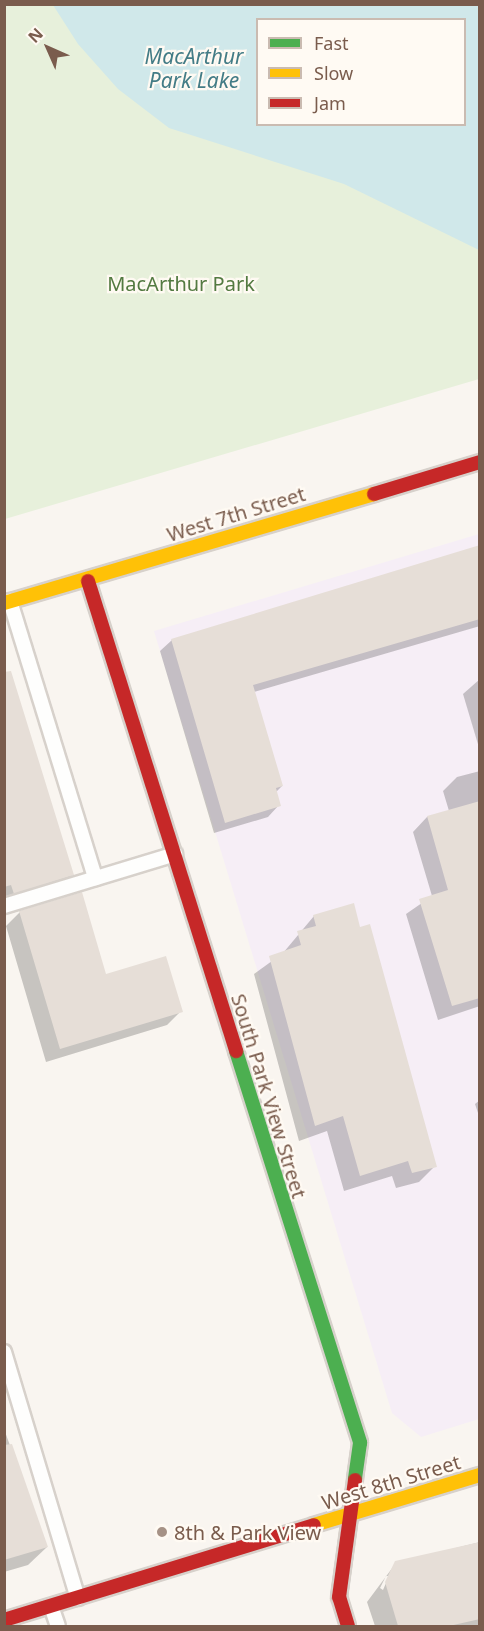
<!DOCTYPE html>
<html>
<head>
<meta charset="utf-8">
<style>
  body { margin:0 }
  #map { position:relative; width:484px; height:1631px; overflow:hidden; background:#f9f5f0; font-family:"Noto Sans",sans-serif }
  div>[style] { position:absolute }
  .education>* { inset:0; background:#f6eef6 }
  .green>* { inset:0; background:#e7f0db }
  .water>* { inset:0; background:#d0e8ea }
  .shadow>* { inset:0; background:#0003 }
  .building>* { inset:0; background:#e6ded7 }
  .roads { filter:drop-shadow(2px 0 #d7d1cb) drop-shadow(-2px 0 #d7d1cb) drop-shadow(0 2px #d7d1cb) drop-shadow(0 -2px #d7d1cb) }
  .lane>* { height:14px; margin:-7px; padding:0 7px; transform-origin:7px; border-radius:7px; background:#fefefd }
  .fast>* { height:14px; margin:-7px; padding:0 7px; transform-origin:7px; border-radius:7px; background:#4caf50 }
  .slow>* { height:14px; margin:-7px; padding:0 7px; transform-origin:7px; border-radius:7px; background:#ffc107 }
  .jam>* { height:14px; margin:-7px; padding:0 7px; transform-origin:7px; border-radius:7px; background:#c62828 }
  .dots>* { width:16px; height:16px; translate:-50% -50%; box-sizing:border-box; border:3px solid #fffaf3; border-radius:50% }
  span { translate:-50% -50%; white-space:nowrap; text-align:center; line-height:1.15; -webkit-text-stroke:4.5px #fffaf3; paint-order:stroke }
  .park-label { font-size:20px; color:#537a41 }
  .street-label { font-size:20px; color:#7a5c4d }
  .poi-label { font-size:20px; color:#7a5c4d }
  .left { translate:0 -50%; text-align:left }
  .water-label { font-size:21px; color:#437c86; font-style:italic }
  .frame { position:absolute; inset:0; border:6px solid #7a5c4d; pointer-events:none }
  .legend { position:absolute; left:256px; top:18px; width:210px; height:108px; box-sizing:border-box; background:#fffaf3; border:2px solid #cabbb1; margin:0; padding:8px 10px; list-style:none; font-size:18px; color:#7a5c4d }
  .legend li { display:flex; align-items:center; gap:12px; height:30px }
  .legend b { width:30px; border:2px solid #cabbb1 }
  .north { position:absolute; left:18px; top:18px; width:60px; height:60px; -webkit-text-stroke:4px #fffaf3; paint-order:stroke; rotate:315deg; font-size:16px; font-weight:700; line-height:24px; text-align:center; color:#7a5c4d }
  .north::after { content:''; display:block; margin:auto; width:21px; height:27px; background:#7a5c4d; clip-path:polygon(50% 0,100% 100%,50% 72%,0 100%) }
</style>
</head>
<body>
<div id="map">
  <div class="education">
    <i style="clip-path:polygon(479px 534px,479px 1419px,421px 1437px,392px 1413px,154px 631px)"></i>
  </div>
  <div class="green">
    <i style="clip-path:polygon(evenodd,5px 5px,479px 5px,479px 379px,5px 519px,5px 5px,258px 20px,464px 20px,464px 124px,258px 124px,258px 20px)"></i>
  </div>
  <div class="water">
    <i style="clip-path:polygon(evenodd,53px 5px,479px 5px,479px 250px,344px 184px,169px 128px,118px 89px,78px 44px,53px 5px,258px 20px,464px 20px,464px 124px,258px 124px,258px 20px)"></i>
  </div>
  <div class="shadow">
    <i style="clip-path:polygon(480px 548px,480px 626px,254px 692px,282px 786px,276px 792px,279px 805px,268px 817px,214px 833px,160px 651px,172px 640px)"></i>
    <i style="clip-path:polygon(480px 679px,480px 751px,463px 694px)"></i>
    <i style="clip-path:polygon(4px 682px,72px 875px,56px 891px,4px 907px)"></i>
    <i style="clip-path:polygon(480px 771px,480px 1006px,438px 1020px,406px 914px,432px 896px,413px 832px,427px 817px,449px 811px,443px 791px,457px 777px)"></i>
    <i style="clip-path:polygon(20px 912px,105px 976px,181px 1011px,167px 1025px,46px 1062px,6px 926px)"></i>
    <i style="clip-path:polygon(314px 916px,435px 1166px,419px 1182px,396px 1188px,392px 1176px,344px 1191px,327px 1131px,299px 1141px,254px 974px,283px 953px)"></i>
    <i style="clip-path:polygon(480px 1100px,480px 1119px,475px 1104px)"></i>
    <i style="clip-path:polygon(4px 1429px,47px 1547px,28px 1565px,4px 1572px)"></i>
    <i style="clip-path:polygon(evenodd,480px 1542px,480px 1626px,375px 1626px,367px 1602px,396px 1563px,480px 1542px,386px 1576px,389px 1576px,383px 1590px,380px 1588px,386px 1576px)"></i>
  </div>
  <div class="building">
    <i style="clip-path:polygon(480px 545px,480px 619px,253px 685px,283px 786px,276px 788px,281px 806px,225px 823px,171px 639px)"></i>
    <i style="clip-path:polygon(11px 671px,74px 875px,14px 894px,11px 885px,4px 887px,4px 672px)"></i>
    <i style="clip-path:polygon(480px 801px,480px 998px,452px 1006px,419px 899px,448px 890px,427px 816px)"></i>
    <i style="clip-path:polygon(82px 892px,106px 974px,166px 956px,183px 1012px,60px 1049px,19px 911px)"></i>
    <i style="clip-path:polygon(354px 903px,360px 927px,370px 924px,437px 1167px,412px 1173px,408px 1161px,360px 1176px,343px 1116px,315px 1126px,269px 956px,301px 945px,297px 931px,316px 926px,313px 915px)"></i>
    <i style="clip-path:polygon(12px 1444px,48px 1547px,4px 1560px,4px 1445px)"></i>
    <i style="clip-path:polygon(480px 1542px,480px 1619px,449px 1626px,398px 1626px,385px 1582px,395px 1561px)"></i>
  </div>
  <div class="roads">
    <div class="lane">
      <i style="left:10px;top:601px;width:290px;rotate:72.9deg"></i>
      <i style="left:4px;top:906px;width:179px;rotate:-16.9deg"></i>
      <i style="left:4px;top:1352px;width:257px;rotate:73.3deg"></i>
      <i style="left:51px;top:1606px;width:21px;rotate:71deg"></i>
    </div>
    <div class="fast">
      <i style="left:236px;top:1051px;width:411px;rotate:72.4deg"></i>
      <i style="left:360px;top:1443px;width:37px;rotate:98deg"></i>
    </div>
    <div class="slow">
      <i style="left:4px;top:603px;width:386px;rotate:-16.4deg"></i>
      <i style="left:314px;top:1525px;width:173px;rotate:-16.8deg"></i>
    </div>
    <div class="jam">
      <i style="left:374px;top:494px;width:111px;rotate:-16.8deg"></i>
      <i style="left:88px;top:581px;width:493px;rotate:72.5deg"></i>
      <i style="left:4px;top:1620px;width:324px;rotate:-17deg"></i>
      <i style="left:348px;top:1626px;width:30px;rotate:-107deg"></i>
      <i style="left:339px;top:1597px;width:118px;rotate:-82.2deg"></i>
    </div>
  </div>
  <div class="dots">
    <i style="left:162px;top:1532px;background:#a69286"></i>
  </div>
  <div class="park-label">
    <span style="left:181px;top:283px">MacArthur Park</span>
  </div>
  <div class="street-label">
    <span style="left:236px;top:514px;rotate:-17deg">West 7th Street</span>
    <span style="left:269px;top:1096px;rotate:73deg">South Park View Street</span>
    <span style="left:391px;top:1482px;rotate:-17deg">West 8th Street</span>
  </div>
  <div class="poi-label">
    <span class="left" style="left:174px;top:1532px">8th &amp; Park View</span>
  </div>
  <div class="water-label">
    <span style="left:194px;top:68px">MacArthur<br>Park Lake</span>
  </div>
  <div class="frame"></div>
  <ul class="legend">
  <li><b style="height:8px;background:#4caf50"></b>Fast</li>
  <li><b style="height:8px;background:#ffc107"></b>Slow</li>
  <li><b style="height:8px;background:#c62828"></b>Jam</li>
  </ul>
  <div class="north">N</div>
</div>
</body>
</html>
